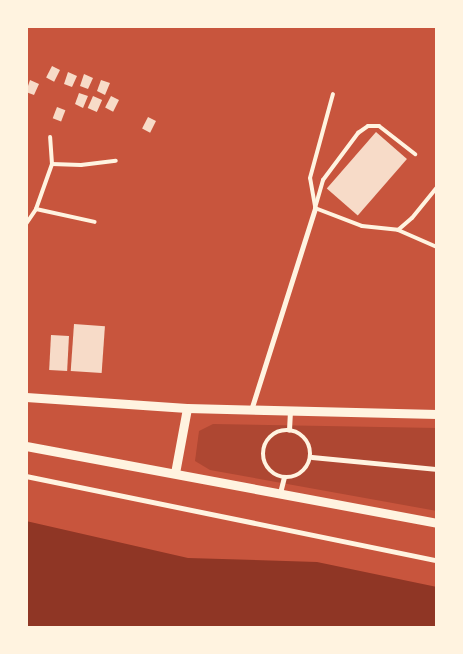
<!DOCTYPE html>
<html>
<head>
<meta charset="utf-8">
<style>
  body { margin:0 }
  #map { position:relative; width:463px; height:654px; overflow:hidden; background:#c8553d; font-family:Mulish,sans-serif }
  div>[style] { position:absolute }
  .green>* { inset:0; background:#ae4732 }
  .water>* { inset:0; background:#8f3625 }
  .building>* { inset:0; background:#f7dbc8; transform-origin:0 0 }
  .service>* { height:4px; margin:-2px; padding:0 2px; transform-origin:2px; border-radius:2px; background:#fff3e0 }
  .pedestrian>* { height:4.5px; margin:-2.25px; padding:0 2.25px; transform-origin:2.25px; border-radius:2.25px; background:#fff3e0 }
  .pedestrian>.ring { margin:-2.25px; padding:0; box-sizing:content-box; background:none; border:4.5px solid #fff3e0; border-radius:50% }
  .minor>* { height:5px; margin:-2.5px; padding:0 2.5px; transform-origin:2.5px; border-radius:2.5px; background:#fff3e0 }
  .tertiary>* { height:9px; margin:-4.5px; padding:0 4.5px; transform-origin:4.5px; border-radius:4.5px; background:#fff3e0 }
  span { translate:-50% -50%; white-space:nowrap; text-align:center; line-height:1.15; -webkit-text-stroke:4.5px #fff3e0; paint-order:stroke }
  .frame { position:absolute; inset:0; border:28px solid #fff3e0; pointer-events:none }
</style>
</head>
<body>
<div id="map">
  <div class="green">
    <i style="clip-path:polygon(213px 424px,437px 428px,437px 511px,210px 470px,195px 461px,199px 431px)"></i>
  </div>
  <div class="water">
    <i style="clip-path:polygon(26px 521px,188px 558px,317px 562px,437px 587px,437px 628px,26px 628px)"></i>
  </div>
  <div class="building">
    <i style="left:52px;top:66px;width:9px;height:13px;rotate:27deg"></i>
    <i style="clip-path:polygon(68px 72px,77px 76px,72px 87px,64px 84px)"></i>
    <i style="clip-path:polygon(84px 74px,93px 78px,88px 89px,80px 86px)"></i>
    <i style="clip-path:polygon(30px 80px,39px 84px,34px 95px,26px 92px)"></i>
    <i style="clip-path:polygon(101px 80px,110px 83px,105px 95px,97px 91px)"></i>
    <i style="clip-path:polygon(79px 93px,88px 96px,83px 108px,75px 104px)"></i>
    <i style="left:93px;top:96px;width:10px;height:13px;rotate:24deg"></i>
    <i style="left:111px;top:96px;width:9px;height:13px;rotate:27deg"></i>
    <i style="left:57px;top:107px;width:9px;height:12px;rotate:21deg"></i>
    <i style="left:148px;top:117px;width:9px;height:13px;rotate:27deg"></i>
    <i style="left:376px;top:132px;width:41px;height:75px;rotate:41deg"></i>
    <i style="left:74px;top:324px;width:31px;height:47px;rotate:4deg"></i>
    <i style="left:51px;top:335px;width:18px;height:35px;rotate:3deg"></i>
  </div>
  <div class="service">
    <i style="left:52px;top:164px;width:29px;rotate:2deg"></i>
    <i style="left:81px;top:165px;width:35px;rotate:-7deg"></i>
    <i style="left:315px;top:206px;width:28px;rotate:-100deg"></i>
    <i style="left:310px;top:178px;width:87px;rotate:-74.7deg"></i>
    <i style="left:315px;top:208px;width:29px;rotate:-74deg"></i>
    <i style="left:323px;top:180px;width:59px;rotate:-53.3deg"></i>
    <i style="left:358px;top:133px;width:12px;rotate:-35deg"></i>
    <i style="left:368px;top:126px;width:11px"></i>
    <i style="left:379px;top:126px;width:46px;rotate:37.9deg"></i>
    <i style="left:315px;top:208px;width:50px;rotate:21deg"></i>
    <i style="left:362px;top:226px;width:36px;rotate:6deg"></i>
    <i style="left:398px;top:230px;width:18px;rotate:-41deg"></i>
    <i style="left:412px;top:218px;width:40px;rotate:-51deg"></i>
    <i style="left:36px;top:209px;width:60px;rotate:12.4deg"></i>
    <i style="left:26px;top:224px;width:18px;rotate:-56deg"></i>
    <i style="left:36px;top:209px;width:48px;rotate:-70.4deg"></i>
    <i style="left:52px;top:164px;width:27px;rotate:-94deg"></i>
    <i style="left:398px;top:230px;width:43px;rotate:23.6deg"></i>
  </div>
  <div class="pedestrian">
    <i class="ring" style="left:263px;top:430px;width:43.5px;height:43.5px"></i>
    <i style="left:289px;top:430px;width:20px;rotate:-87deg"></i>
    <i style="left:312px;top:457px;width:126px;rotate:5.5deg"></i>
    <i style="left:26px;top:476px;width:419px;rotate:11.6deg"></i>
    <i style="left:280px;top:493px;width:16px;rotate:-76deg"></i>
  </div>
  <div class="minor">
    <i style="left:251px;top:410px;width:212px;rotate:-72.4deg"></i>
  </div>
  <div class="tertiary">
    <i style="left:26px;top:397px;width:161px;rotate:3.9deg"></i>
    <i style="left:187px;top:408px;width:250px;rotate:1.4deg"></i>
    <i style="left:26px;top:446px;width:418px;rotate:10.6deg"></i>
    <i style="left:175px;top:473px;width:66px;rotate:-79.5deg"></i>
  </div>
  <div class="frame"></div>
</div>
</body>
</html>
